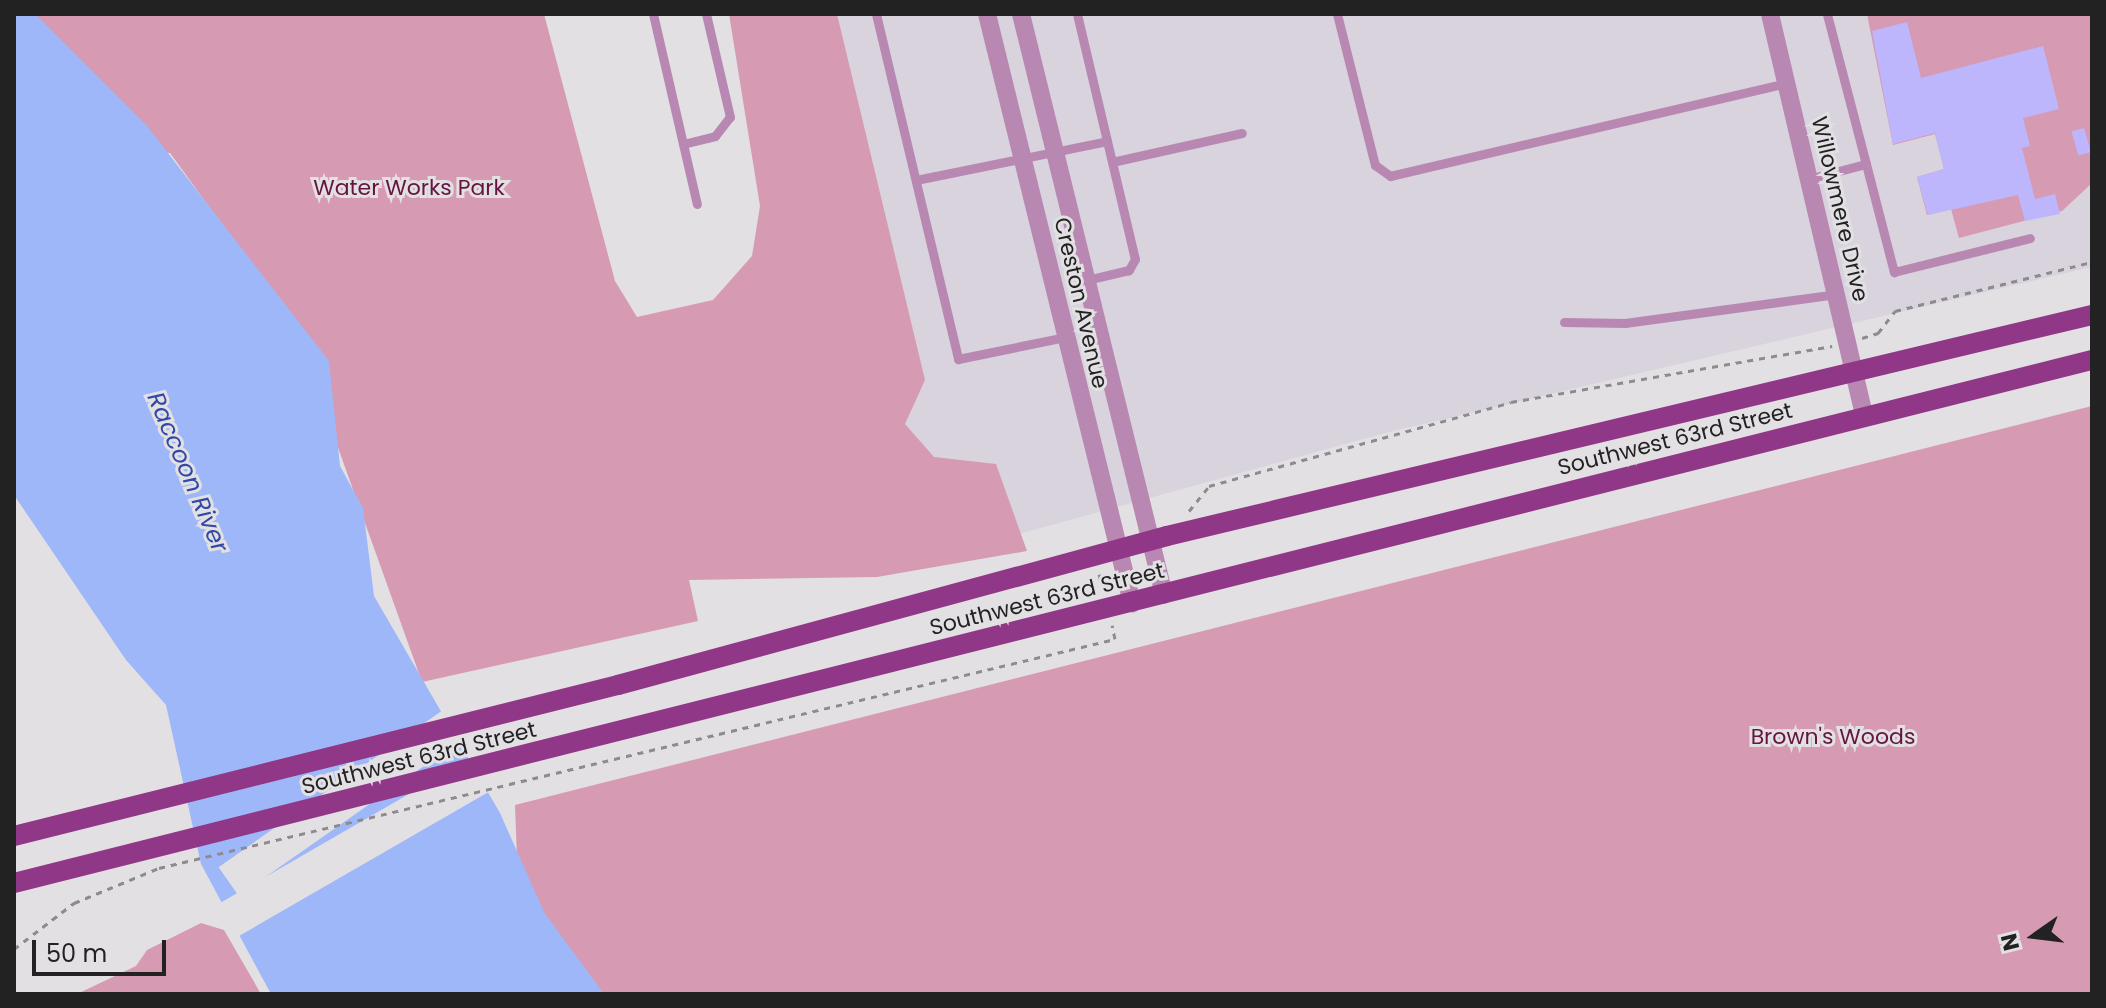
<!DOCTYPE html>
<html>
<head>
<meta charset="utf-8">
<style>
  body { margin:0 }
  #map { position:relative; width:2106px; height:1008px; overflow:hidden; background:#e2e0e3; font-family:Poppins,sans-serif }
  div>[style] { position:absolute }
  .built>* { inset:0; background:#d8d3dd }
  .green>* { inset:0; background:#d69ab2 }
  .water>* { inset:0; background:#9eb7f9 }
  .pier>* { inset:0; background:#e2e0e3; transform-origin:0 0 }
  .building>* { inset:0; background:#beb6fc; transform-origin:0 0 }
  .path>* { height:3px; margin-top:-1.5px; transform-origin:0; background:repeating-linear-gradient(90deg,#8c8b8d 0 6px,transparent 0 12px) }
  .lane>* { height:9px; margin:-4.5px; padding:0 4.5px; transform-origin:4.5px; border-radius:4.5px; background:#b988b2 }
  .street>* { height:18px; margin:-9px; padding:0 9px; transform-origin:9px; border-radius:9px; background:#b988b2 }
  .primary>* { height:20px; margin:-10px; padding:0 10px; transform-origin:10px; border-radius:10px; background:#913787 }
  span { translate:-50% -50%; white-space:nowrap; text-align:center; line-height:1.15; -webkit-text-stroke:6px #e2e0e3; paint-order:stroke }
  .park-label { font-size:22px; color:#671440 }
  .street-label { font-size:22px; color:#232223 }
  .water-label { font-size:24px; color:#3048a6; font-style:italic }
  .frame { position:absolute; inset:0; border:16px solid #232223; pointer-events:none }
  .north { position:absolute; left:1994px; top:896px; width:80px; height:80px; -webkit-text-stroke:6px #e2e0e3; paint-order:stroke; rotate:256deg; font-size:22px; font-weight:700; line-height:32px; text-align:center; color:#232223 }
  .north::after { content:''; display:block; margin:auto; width:28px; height:36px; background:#232223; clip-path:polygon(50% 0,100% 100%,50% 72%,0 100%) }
  .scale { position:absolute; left:32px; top:940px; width:134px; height:36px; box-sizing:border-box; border:4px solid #232223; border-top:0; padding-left:10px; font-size:24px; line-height:28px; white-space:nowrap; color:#232223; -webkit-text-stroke:6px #e2e0e3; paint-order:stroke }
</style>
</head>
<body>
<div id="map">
  <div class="built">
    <i style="clip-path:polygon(741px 14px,2092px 14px,2092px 267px,1385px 433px,881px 572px)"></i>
  </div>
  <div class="green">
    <i style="clip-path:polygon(14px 14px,544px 14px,615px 281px,637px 317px,713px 300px,752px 256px,760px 206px,729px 14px,837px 14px,925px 380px,905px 424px,934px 457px,996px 464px,1027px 551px,877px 577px,689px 580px,698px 621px,422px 682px,293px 322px,170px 153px,88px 151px)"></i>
    <i style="clip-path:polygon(1867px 14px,2092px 14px,2092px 183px,2062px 211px,1959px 238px,1951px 209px,1927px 215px,1917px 177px,1944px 169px,1935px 134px,1893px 145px)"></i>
    <i style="clip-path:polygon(2092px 406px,2092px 994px,561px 994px,520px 942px,515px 805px)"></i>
    <i style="clip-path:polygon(201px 923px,224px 930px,261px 994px,77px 994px,136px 966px,147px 950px)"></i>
  </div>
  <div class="water">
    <i style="clip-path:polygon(14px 14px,35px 14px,147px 126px,329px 361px,340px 466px,363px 508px,374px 596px,500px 813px,544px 912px,604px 994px,271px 994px,201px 864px,166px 705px,126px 660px,14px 495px)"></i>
  </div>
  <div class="pier">
    <i style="left:443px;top:710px;width:35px;height:274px;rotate:55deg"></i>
    <i style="left:473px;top:757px;width:38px;height:292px;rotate:60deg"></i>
  </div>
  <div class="building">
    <i style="clip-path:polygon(1907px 22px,1921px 78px,2043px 46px,2059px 109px,2023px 118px,2030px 146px,2022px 148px,2035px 199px,2055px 194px,2060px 214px,2025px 221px,2018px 195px,1928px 215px,1917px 177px,1944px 169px,1935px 133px,1893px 144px,1872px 31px)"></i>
    <i style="left:2084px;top:128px;width:25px;height:13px;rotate:74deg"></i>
  </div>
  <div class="path">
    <i style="left:1862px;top:338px;width:17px;rotate:-17deg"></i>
    <i style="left:1878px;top:333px;width:28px;rotate:-52deg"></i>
    <i style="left:1895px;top:311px;width:203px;rotate:-14deg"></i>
    <i style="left:1189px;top:511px;width:32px;rotate:-51deg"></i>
    <i style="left:1209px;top:486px;width:313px;rotate:-15.5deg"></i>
    <i style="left:1511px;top:402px;width:326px;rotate:-9.9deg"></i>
    <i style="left:1099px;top:574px;width:16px;rotate:76deg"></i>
    <i style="left:14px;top:949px;width:76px;rotate:-37.5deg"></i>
    <i style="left:74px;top:903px;width:92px;rotate:-22.4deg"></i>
    <i style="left:159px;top:868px;width:983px;rotate:-13.47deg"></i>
    <i style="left:1115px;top:639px;width:14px;rotate:-102deg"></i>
  </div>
  <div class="lane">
    <i style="left:653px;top:14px;width:195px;rotate:77deg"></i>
    <i style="left:876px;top:14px;width:355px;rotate:76.6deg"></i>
    <i style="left:958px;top:359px;width:109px;rotate:-11.6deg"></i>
    <i style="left:1077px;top:14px;width:252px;rotate:76.7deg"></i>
    <i style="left:1135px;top:259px;width:13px;rotate:119deg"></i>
    <i style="left:1129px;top:270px;width:43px;rotate:166.6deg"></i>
    <i style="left:1337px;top:14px;width:156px;rotate:75.9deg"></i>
    <i style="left:1375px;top:165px;width:19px;rotate:36deg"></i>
    <i style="left:1390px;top:176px;width:407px;rotate:-13.2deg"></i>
    <i style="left:683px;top:144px;width:33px;rotate:-14deg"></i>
    <i style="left:715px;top:136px;width:24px;rotate:-52deg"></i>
    <i style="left:730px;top:117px;width:106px;rotate:-103.1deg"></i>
    <i style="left:1112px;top:162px;width:133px;rotate:-12.6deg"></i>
    <i style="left:1866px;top:164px;width:112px;rotate:75.5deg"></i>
    <i style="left:1894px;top:272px;width:140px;rotate:-14deg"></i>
    <i style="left:1808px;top:179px;width:60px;rotate:-14.5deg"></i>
    <i style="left:1866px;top:164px;width:155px;rotate:-104.6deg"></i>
    <i style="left:916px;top:180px;width:195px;rotate:-11.5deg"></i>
    <i style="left:1564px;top:322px;width:61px;rotate:0.9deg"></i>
    <i style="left:1625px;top:323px;width:213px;rotate:-7.8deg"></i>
  </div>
  <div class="street">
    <i style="left:987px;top:14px;width:607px;rotate:76.17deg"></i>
    <i style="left:1021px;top:14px;width:598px;rotate:76.17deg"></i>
    <i style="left:1770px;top:14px;width:412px;rotate:76.8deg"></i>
  </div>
  <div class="primary">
    <i style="left:14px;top:836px;width:623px;rotate:-14.04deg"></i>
    <i style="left:618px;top:685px;width:569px;rotate:-15.18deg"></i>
    <i style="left:1167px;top:536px;width:951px;rotate:-13.44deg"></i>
    <i style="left:14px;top:883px;width:2143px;rotate:-14.13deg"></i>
  </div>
  <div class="park-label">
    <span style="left:409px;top:188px">Water Works Park</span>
    <span style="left:1833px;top:737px">Brown's Woods</span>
  </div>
  <div class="street-label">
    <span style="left:1840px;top:209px;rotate:77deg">Willowmere Drive</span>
    <span style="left:1081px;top:303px;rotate:77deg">Creston Avenue</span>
    <span style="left:1675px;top:439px;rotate:-14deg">Southwest 63rd Street</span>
    <span style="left:1047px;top:599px;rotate:-14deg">Southwest 63rd Street</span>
    <span style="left:419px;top:758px;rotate:-14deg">Southwest 63rd Street</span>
  </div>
  <div class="water-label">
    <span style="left:188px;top:472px;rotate:67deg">Raccoon River</span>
  </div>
  <div class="frame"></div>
  <div class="north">N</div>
  <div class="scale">50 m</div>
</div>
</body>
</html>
